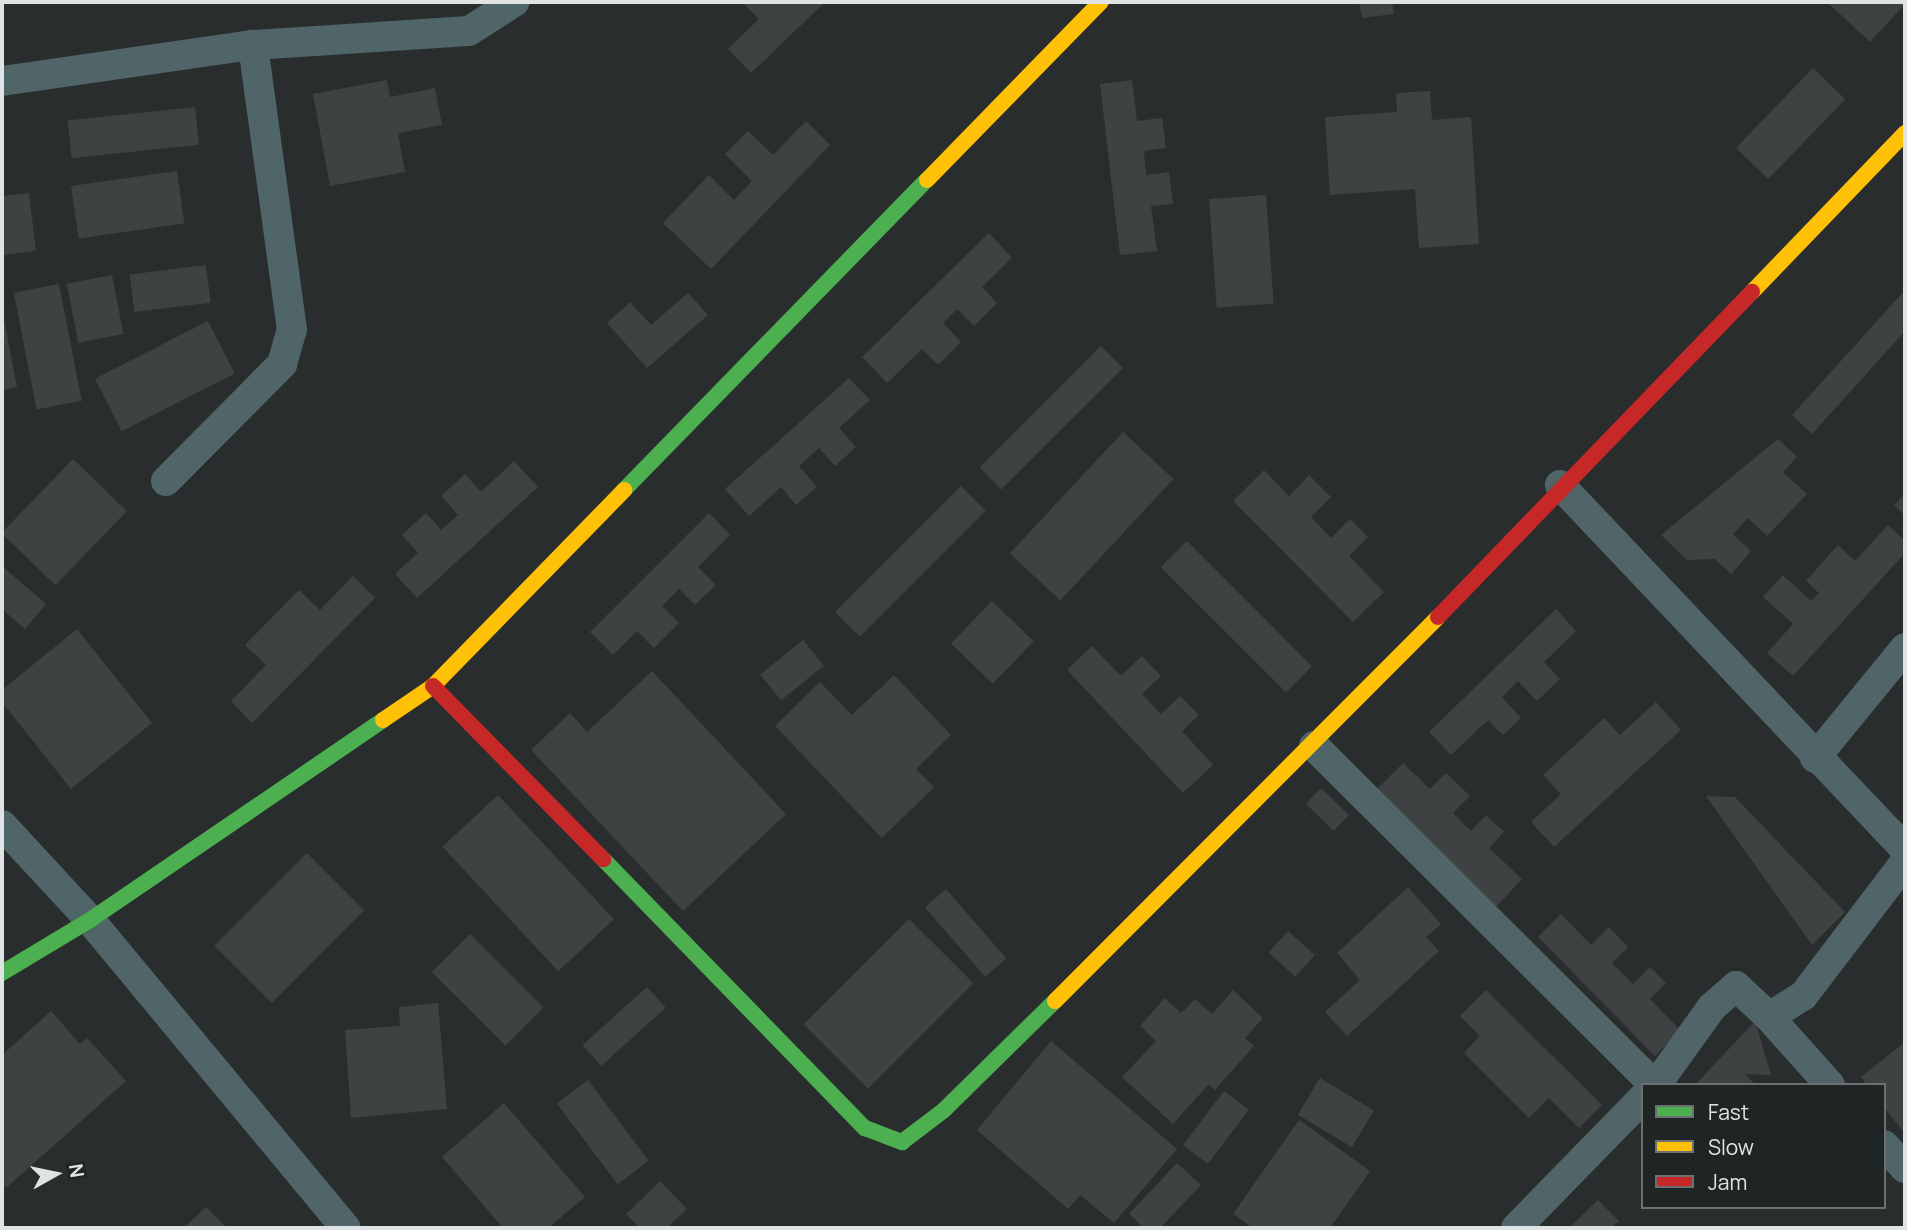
<!DOCTYPE html>
<html>
<head>
<meta charset="utf-8">
<style>
  body { margin:0 }
  #map { position:relative; width:1907px; height:1230px; overflow:hidden; background:#2a2d2d; font-family:Manrope,sans-serif }
  div>[style] { position:absolute }
  .building>* { inset:0; background:#3e4242; transform-origin:0 0 }
  .street>* { height:30px; margin:-15px; padding:0 15px; transform-origin:15px; border-radius:15px; background:#4f6567 }
  .fast>* { height:16px; margin:-8px; padding:0 8px; transform-origin:8px; border-radius:8px; background:#4caf50 }
  .slow>* { height:16px; margin:-8px; padding:0 8px; transform-origin:8px; border-radius:8px; background:#ffc107 }
  .jam>* { height:16px; margin:-8px; padding:0 8px; transform-origin:8px; border-radius:8px; background:#c62828 }
  span { translate:-50% -50%; white-space:nowrap; text-align:center; line-height:1.15; -webkit-text-stroke:5px #1f2425; paint-order:stroke }
  .frame { position:absolute; inset:0; border:4px solid #e0e3e3; pointer-events:none }
  .legend { position:absolute; left:1641px; top:1083px; width:245px; height:126px; box-sizing:border-box; background:#1f2425; border:2px solid #6c7071; margin:0; padding:9px 12px; list-style:none; font-size:21px; color:#e0e3e3 }
  .legend li { display:flex; align-items:center; gap:14px; height:35px }
  .legend b { width:35px; border:2px solid #6c7071 }
  .north { position:absolute; left:21px; top:1139px; width:70px; height:70px; -webkit-text-stroke:5px #1f2425; paint-order:stroke; rotate:81deg; font-size:19px; font-weight:700; line-height:28px; text-align:center; color:#e0e3e3 }
  .north::after { content:''; display:block; margin:auto; width:24px; height:32px; background:#e0e3e3; clip-path:polygon(50% 0,100% 100%,50% 72%,0 100%) }
</style>
</head>
<body>
<div id="map">
  <div class="building">
    <i style="clip-path:polygon(742px 2px,825px 2px,751px 73px,728px 49px,759px 19px)"></i>
    <i style="clip-path:polygon(1359px 2px,1392px 2px,1394px 14px,1362px 18px)"></i>
    <i style="clip-path:polygon(1827px 2px,1905px 2px,1905px 4px,1870px 42px)"></i>
    <i style="left:1813px;top:68px;width:45px;height:111px;rotate:44deg"></i>
    <i style="clip-path:polygon(387px 80px,390px 97px,435px 88px,442px 125px,398px 133px,405px 172px,330px 186px,313px 94px)"></i>
    <i style="clip-path:polygon(1132px 80px,1137px 121px,1162px 118px,1166px 148px,1144px 151px,1146px 175px,1169px 172px,1173px 204px,1151px 206px,1157px 251px,1120px 255px,1100px 84px)"></i>
    <i style="clip-path:polygon(1430px 91px,1432px 120px,1471px 117px,1479px 244px,1419px 248px,1415px 189px,1330px 195px,1325px 117px,1397px 112px,1396px 93px)"></i>
    <i style="left:195px;top:107px;width:38px;height:128px;rotate:84deg"></i>
    <i style="clip-path:polygon(806px 121px,830px 145px,711px 269px,663px 223px,709px 175px,734px 200px,752px 181px,725px 154px,748px 131px,773px 155px)"></i>
    <i style="left:177px;top:171px;width:53px;height:107px;rotate:82deg"></i>
    <i style="clip-path:polygon(29px 193px,36px 251px,2px 255px,2px 196px)"></i>
    <i style="left:1266px;top:195px;width:109px;height:57px;rotate:86deg"></i>
    <i style="clip-path:polygon(989px 233px,1012px 258px,982px 287px,997px 303px,974px 326px,957px 309px,943px 323px,961px 342px,938px 365px,922px 349px,887px 383px,862px 357px)"></i>
    <i style="left:206px;top:265px;width:38px;height:77px;rotate:83deg"></i>
    <i style="left:112px;top:275px;width:60px;height:46px;rotate:79deg"></i>
    <i style="left:59px;top:284px;width:119px;height:46px;rotate:79deg"></i>
    <i style="clip-path:polygon(1905px 290px,1905px 331px,1812px 434px,1792px 415px)"></i>
    <i style="clip-path:polygon(688px 293px,708px 315px,647px 368px,607px 323px,630px 302px,651px 325px)"></i>
    <i style="clip-path:polygon(2px 309px,17px 387px,2px 390px)"></i>
    <i style="left:208px;top:321px;width:59px;height:127px;rotate:63deg"></i>
    <i style="left:1101px;top:346px;width:31px;height:172px;rotate:45deg"></i>
    <i style="clip-path:polygon(849px 378px,870px 400px,839px 428px,856px 447px,835px 466px,819px 448px,799px 466px,817px 487px,796px 505px,781px 487px,749px 516px,725px 489px)"></i>
    <i style="left:1123px;top:432px;width:69px;height:166px;rotate:43deg"></i>
    <i style="clip-path:polygon(1778px 439px,1797px 457px,1783px 472px,1807px 494px,1767px 536px,1748px 518px,1733px 534px,1751px 551px,1731px 574px,1715px 559px,1687px 560px,1661px 535px)"></i>
    <i style="left:73px;top:459px;width:75px;height:103px;rotate:44deg"></i>
    <i style="clip-path:polygon(514px 461px,538px 487px,417px 598px,395px 574px,418px 553px,402px 535px,426px 513px,441px 530px,458px 515px,441px 496px,465px 474px,481px 492px)"></i>
    <i style="clip-path:polygon(1264px 470px,1289px 496px,1309px 475px,1331px 497px,1311px 517px,1331px 538px,1350px 519px,1368px 537px,1349px 556px,1384px 592px,1353px 622px,1233px 501px)"></i>
    <i style="left:961px;top:486px;width:35px;height:178px;rotate:45deg"></i>
    <i style="clip-path:polygon(1905px 494px,1905px 516px,1894px 505px)"></i>
    <i style="clip-path:polygon(709px 513px,730px 535px,698px 567px,716px 585px,695px 605px,679px 589px,662px 606px,679px 623px,654px 648px,637px 631px,613px 655px,590px 632px)"></i>
    <i style="clip-path:polygon(1888px 525px,1905px 541px,1905px 553px,1793px 676px,1767px 653px,1793px 624px,1763px 597px,1783px 575px,1811px 601px,1819px 593px,1806px 581px,1838px 545px,1855px 561px)"></i>
    <i style="left:1187px;top:541px;width:177px;height:37px;rotate:45deg"></i>
    <i style="clip-path:polygon(2px 566px,46px 604px,25px 629px,2px 609px)"></i>
    <i style="clip-path:polygon(353px 576px,375px 598px,252px 723px,231px 701px,266px 665px,245px 645px,299px 590px,320px 610px)"></i>
    <i style="left:992px;top:601px;width:58px;height:59px;rotate:44deg"></i>
    <i style="clip-path:polygon(1556px 609px,1576px 631px,1544px 662px,1560px 679px,1537px 701px,1518px 681px,1502px 697px,1521px 718px,1503px 735px,1488px 720px,1451px 755px,1429px 732px)"></i>
    <i style="clip-path:polygon(77px 629px,152px 723px,71px 789px,2px 702px,2px 690px)"></i>
    <i style="left:803px;top:640px;width:33px;height:55px;rotate:51deg"></i>
    <i style="clip-path:polygon(1092px 646px,1121px 676px,1142px 656px,1161px 676px,1142px 694px,1161px 714px,1180px 696px,1199px 715px,1182px 731px,1213px 765px,1183px 793px,1067px 670px)"></i>
    <i style="clip-path:polygon(652px 671px,786px 814px,683px 911px,531px 750px,570px 713px,587px 732px)"></i>
    <i style="clip-path:polygon(894px 675px,951px 735px,916px 769px,934px 787px,882px 838px,775px 726px,820px 682px,852px 715px)"></i>
    <i style="clip-path:polygon(1656px 702px,1681px 730px,1554px 847px,1531px 822px,1561px 794px,1543px 775px,1604px 718px,1620px 735px)"></i>
    <i style="clip-path:polygon(1403px 763px,1430px 789px,1446px 773px,1470px 796px,1453px 813px,1471px 831px,1486px 815px,1504px 832px,1489px 848px,1522px 879px,1496px 907px,1376px 790px)"></i>
    <i style="left:1321px;top:788px;width:39px;height:22px;rotate:44deg"></i>
    <i style="left:498px;top:795px;width:170px;height:76px;rotate:47deg"></i>
    <i style="clip-path:polygon(1706px 796px,1735px 797px,1845px 912px,1812px 945px)"></i>
    <i style="left:307px;top:853px;width:81px;height:131px;rotate:45deg"></i>
    <i style="clip-path:polygon(1408px 887px,1441px 924px,1426px 937px,1439px 951px,1347px 1036px,1325px 1012px,1360px 980px,1337px 953px)"></i>
    <i style="left:946px;top:889px;width:92px;height:28px;rotate:49deg"></i>
    <i style="clip-path:polygon(1561px 914px,1591px 945px,1609px 927px,1628px 947px,1612px 963px,1633px 984px,1650px 967px,1666px 983px,1650px 999px,1680px 1030px,1655px 1056px,1538px 937px)"></i>
    <i style="left:909px;top:919px;width:91px;height:149px;rotate:45deg"></i>
    <i style="left:1288px;top:931px;width:36px;height:29px;rotate:42deg"></i>
    <i style="left:470px;top:934px;width:104px;height:54px;rotate:45deg"></i>
    <i style="left:647px;top:987px;width:28px;height:87px;rotate:48deg"></i>
    <i style="clip-path:polygon(1233px 990px,1263px 1018px,1245px 1038px,1254px 1046px,1215px 1090px,1209px 1084px,1173px 1124px,1122px 1077px,1156px 1041px,1140px 1026px,1165px 998px,1181px 1013px,1195px 999px,1212px 1014px)"></i>
    <i style="clip-path:polygon(1486px 990px,1602px 1105px,1579px 1128px,1549px 1098px,1529px 1118px,1464px 1053px,1480px 1036px,1460px 1016px)"></i>
    <i style="clip-path:polygon(438px 1003px,447px 1109px,351px 1118px,345px 1030px,400px 1026px,399px 1007px)"></i>
    <i style="clip-path:polygon(51px 1011px,80px 1044px,87px 1038px,126px 1081px,6px 1188px,2px 1183px,2px 1055px)"></i>
    <i style="clip-path:polygon(1755px 1021px,1771px 1075px,1745px 1074px,1756px 1085px,1695px 1085px)"></i>
    <i style="clip-path:polygon(1051px 1041px,1177px 1149px,1114px 1223px,1080px 1195px,1068px 1209px,977px 1130px)"></i>
    <i style="clip-path:polygon(1905px 1042px,1905px 1134px,1884px 1107px,1884px 1085px,1867px 1085px,1861px 1077px)"></i>
    <i style="left:1320px;top:1078px;width:63px;height:43px;rotate:31deg"></i>
    <i style="left:588px;top:1080px;width:101px;height:39px;rotate:53deg"></i>
    <i style="left:1224px;top:1091px;width:31px;height:68px;rotate:37deg"></i>
    <i style="clip-path:polygon(504px 1103px,585px 1197px,548px 1228px,503px 1228px,442px 1157px)"></i>
    <i style="clip-path:polygon(1299px 1120px,1370px 1171px,1330px 1228px,1253px 1228px,1233px 1214px)"></i>
    <i style="clip-path:polygon(1177px 1163px,1201px 1185px,1160px 1228px,1144px 1228px,1129px 1214px)"></i>
    <i style="clip-path:polygon(660px 1181px,687px 1209px,667px 1228px,640px 1228px,626px 1214px)"></i>
    <i style="clip-path:polygon(1598px 1200px,1619px 1221px,1611px 1228px,1569px 1228px)"></i>
    <i style="clip-path:polygon(206px 1207px,227px 1228px,184px 1228px)"></i>
  </div>
  <div class="street">
    <i style="left:2px;top:81px;width:254px;rotate:-8.2deg"></i>
    <i style="left:253px;top:45px;width:216px;rotate:-3.7deg"></i>
    <i style="left:469px;top:31px;width:54px;rotate:-32.8deg"></i>
    <i style="left:166px;top:481px;width:165px;rotate:-45.2deg"></i>
    <i style="left:282px;top:364px;width:35px;rotate:-74deg"></i>
    <i style="left:292px;top:330px;width:288px;rotate:-97.8deg"></i>
    <i style="left:1560px;top:485px;width:502px;rotate:46.54deg"></i>
    <i style="left:1314px;top:746px;width:480px;rotate:44.9deg"></i>
    <i style="left:1815px;top:758px;width:142px;rotate:-50.7deg"></i>
    <i style="left:2px;top:825px;width:129px;rotate:47.2deg"></i>
    <i style="left:90px;top:920px;width:400px;rotate:50.3deg"></i>
    <i style="left:1769px;top:1017px;width:91px;rotate:48.1deg"></i>
    <i style="left:1656px;top:1085px;width:96px;rotate:-54.3deg"></i>
    <i style="left:1712px;top:1007px;width:32px;rotate:-41deg"></i>
    <i style="left:1736px;top:986px;width:45px;rotate:43.2deg"></i>
    <i style="left:1769px;top:1017px;width:40px;rotate:-32deg"></i>
    <i style="left:1803px;top:996px;width:168px;rotate:-52.7deg"></i>
    <i style="left:1884px;top:1145px;width:31px;rotate:48deg"></i>
    <i style="left:1516px;top:1228px;width:182px;rotate:-45.7deg"></i>
  </div>
  <div class="fast">
    <i style="left:624px;top:490px;width:433px;rotate:-45.7deg"></i>
    <i style="left:603px;top:859px;width:376px;rotate:45.8deg"></i>
    <i style="left:865px;top:1128px;width:40px;rotate:21deg"></i>
    <i style="left:902px;top:1142px;width:51px;rotate:-37.1deg"></i>
    <i style="left:943px;top:1111px;width:157px;rotate:-44.5deg"></i>
    <i style="left:2px;top:973px;width:103px;rotate:-31.1deg"></i>
    <i style="left:90px;top:920px;width:355px;rotate:-34.3deg"></i>
  </div>
  <div class="slow">
    <i style="left:927px;top:180px;width:249px;rotate:-45.7deg"></i>
    <i style="left:1752px;top:292px;width:221px;rotate:-46.1deg"></i>
    <i style="left:383px;top:720px;width:60px;rotate:-34.2deg"></i>
    <i style="left:433px;top:686px;width:274px;rotate:-45.7deg"></i>
    <i style="left:1055px;top:1001px;width:542px;rotate:-45.07deg"></i>
  </div>
  <div class="jam">
    <i style="left:1438px;top:617px;width:452px;rotate:-46deg"></i>
    <i style="left:433px;top:686px;width:243px;rotate:45.5deg"></i>
  </div>
  <div class="frame"></div>
  <ul class="legend">
  <li><b style="height:9px;background:#4caf50"></b>Fast</li>
  <li><b style="height:9px;background:#ffc107"></b>Slow</li>
  <li><b style="height:9px;background:#c62828"></b>Jam</li>
  </ul>
  <div class="north">N</div>
</div>
</body>
</html>
